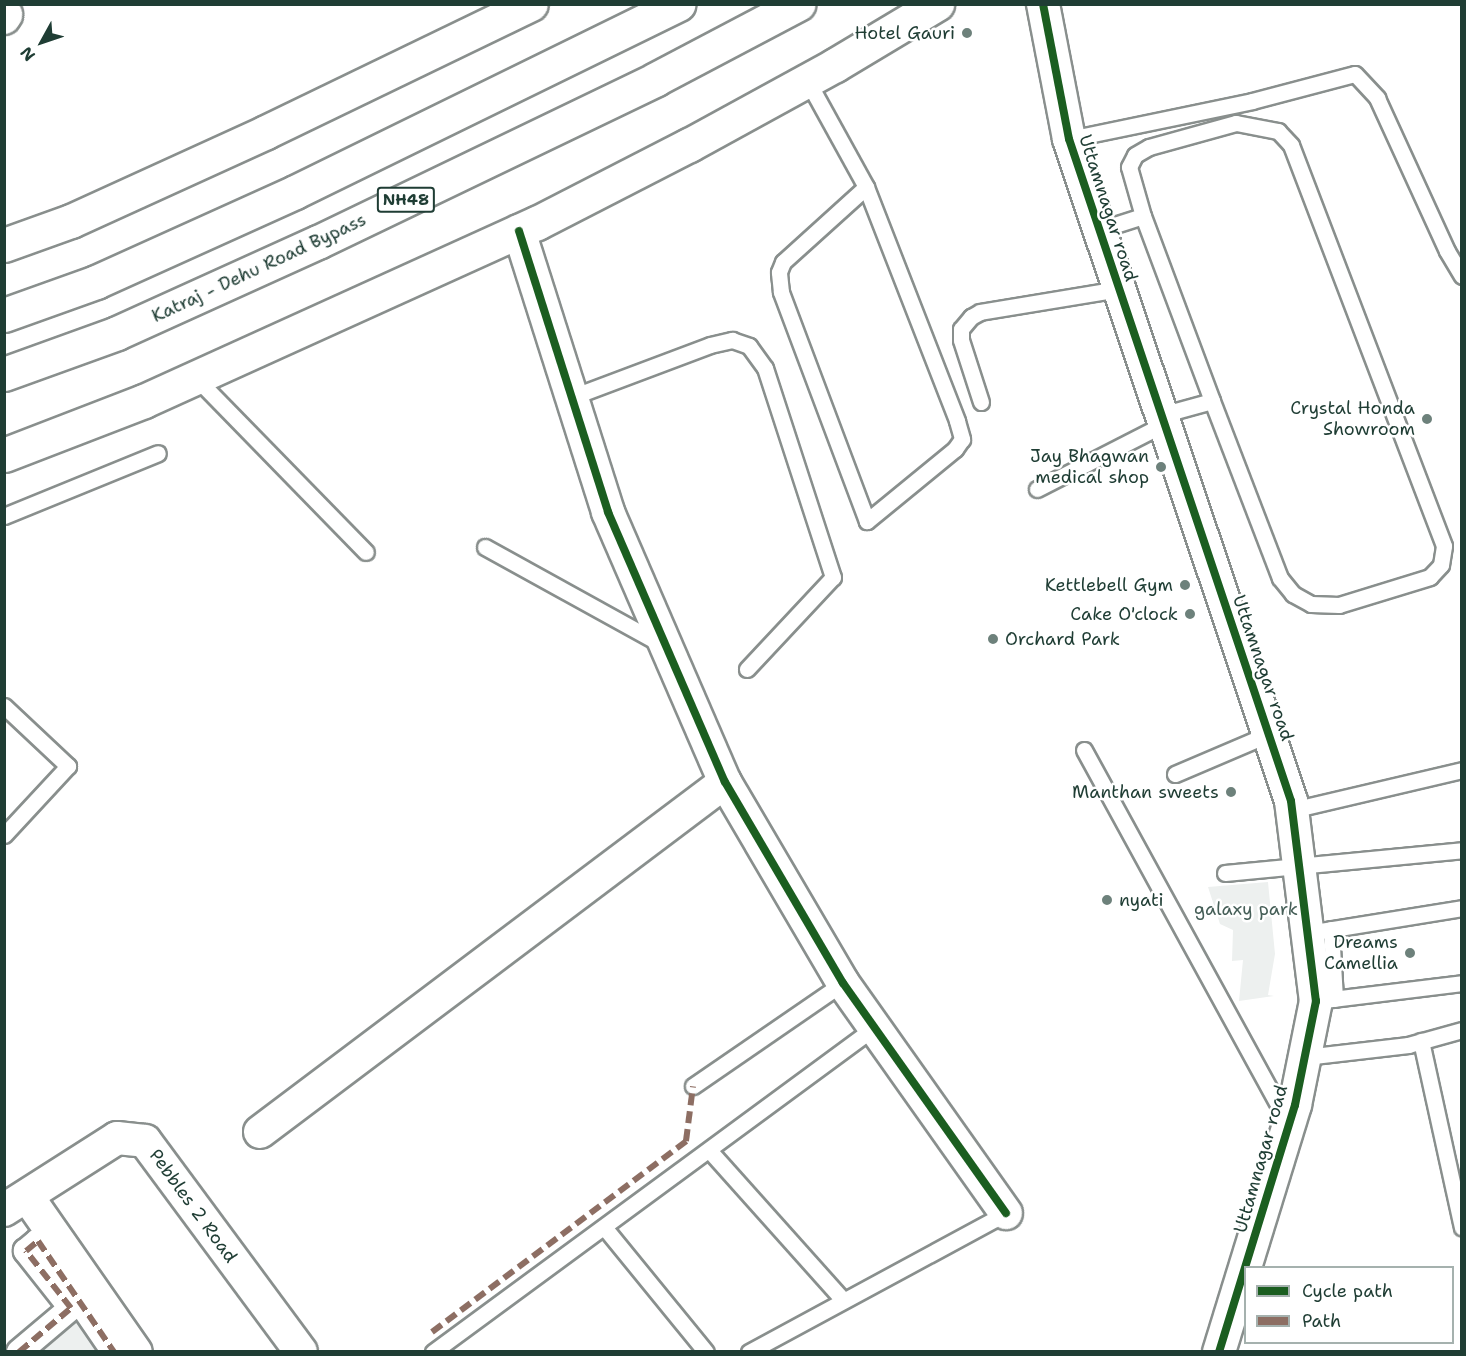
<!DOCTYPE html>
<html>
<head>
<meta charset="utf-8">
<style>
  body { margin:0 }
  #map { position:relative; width:1466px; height:1356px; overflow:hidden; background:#fff; font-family:"Shantell Sans",sans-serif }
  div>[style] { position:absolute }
  .green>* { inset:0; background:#edf0ef }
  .roads { filter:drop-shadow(2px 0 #898f8d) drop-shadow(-2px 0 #898f8d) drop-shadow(0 2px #898f8d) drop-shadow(0 -2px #898f8d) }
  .service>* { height:15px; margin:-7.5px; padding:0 7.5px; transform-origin:7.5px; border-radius:7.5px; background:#fff }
  .pedestrian>* { height:24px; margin:-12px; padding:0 12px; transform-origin:12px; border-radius:12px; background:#fff }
  .minor>* { height:32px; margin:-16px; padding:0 16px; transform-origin:16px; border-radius:16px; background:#fff }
  .tertiary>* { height:33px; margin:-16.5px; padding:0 16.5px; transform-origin:16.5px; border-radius:16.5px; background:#fff }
  .trunk>* { height:33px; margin:-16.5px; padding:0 16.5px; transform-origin:16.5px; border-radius:16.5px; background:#fff }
  .quiet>* { height:6px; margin-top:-3px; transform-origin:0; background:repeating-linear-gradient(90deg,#8d6e63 0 12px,transparent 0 18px) }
  .cycleway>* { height:8px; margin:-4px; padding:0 4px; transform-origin:4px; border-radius:4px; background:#1b5e20 }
  .dots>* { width:16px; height:16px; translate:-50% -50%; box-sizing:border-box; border:3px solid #fff; border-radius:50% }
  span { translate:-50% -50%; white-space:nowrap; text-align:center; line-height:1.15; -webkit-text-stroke:5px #fff; paint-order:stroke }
  .shield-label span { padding:2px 4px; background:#fff; border:2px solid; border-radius:4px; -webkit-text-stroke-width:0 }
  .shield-label { font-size:16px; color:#1f3d34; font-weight:700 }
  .poi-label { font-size:18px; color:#1f3d34 }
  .right { translate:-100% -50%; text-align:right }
  .left { translate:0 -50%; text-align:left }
  .street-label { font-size:18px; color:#1f3d34 }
  .park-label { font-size:18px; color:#455e57 }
  .frame { position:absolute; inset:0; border:6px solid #1f3d34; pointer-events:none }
  .legend { position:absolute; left:1244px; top:1266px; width:210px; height:78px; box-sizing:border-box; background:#fff; border:2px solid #a5b1ae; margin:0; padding:8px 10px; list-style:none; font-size:18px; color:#1f3d34 }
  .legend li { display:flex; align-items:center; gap:12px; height:30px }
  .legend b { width:30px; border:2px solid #a5b1ae }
  .north { position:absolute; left:12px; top:12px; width:60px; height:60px; -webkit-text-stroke:4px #fff; paint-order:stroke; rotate:230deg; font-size:16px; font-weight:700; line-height:24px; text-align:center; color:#1f3d34 }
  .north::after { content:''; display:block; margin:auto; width:21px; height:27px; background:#1f3d34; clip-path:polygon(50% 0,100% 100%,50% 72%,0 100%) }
</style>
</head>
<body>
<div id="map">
  <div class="green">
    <i style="clip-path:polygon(1268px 882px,1275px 954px,1268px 995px,1274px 996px,1239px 1001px,1243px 960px,1232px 961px,1233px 930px,1220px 924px,1208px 887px)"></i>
    <i style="clip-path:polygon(79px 1308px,108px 1352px,31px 1352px)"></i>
  </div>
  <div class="roads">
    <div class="service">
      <i style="left:807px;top:80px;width:122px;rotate:61.1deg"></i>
      <i style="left:866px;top:187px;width:251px;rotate:68.7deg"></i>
      <i style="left:957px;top:421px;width:19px;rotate:74deg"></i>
      <i style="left:962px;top:439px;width:12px;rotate:125deg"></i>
      <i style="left:955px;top:449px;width:114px;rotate:140.7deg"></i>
      <i style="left:867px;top:521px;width:245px;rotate:-110.6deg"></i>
      <i style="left:781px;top:292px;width:20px;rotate:-96deg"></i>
      <i style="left:779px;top:272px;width:11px;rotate:-68deg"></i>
      <i style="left:783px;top:262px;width:112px;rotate:-42.1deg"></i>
      <i style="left:1069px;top:139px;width:187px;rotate:-11.7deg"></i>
      <i style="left:1252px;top:101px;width:106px;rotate:-14.7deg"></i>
      <i style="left:1355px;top:74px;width:33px;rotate:47deg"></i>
      <i style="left:1377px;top:98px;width:168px;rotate:65.4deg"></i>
      <i style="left:1447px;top:251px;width:29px;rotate:59deg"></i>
      <i style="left:1143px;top:216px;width:51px;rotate:-105.9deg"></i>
      <i style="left:1129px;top:167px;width:13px;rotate:-63deg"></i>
      <i style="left:1135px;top:155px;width:16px;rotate:-30deg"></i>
      <i style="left:1149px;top:147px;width:90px;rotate:-15.4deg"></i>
      <i style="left:1236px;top:123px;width:43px;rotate:10.8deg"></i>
      <i style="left:1278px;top:131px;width:19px;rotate:47deg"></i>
      <i style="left:1291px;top:145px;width:429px;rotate:69.1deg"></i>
      <i style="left:1444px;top:546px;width:19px;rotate:99deg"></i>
      <i style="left:1441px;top:565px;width:16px;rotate:133deg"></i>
      <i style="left:1430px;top:577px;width:95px;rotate:162.9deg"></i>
      <i style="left:1339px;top:605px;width:28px;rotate:-178deg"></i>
      <i style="left:1311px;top:604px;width:21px;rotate:-151deg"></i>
      <i style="left:1293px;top:594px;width:21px;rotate:-129deg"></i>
      <i style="left:1280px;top:578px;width:190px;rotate:-111deg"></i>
      <i style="left:1099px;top:230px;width:46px;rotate:-17.7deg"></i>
      <i style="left:1143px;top:216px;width:197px;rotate:69.5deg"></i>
      <i style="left:1212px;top:401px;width:53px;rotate:164.6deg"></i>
      <i style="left:196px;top:378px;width:243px;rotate:45.7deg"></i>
      <i style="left:572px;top:397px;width:147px;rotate:-20.6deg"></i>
      <i style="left:710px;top:345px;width:23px;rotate:-13deg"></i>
      <i style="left:732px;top:340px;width:18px;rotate:19deg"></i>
      <i style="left:749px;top:346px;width:27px;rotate:54deg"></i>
      <i style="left:765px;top:368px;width:220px;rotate:72deg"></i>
      <i style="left:833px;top:577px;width:126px;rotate:133.1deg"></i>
      <i style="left:981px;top:402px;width:65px;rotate:-107.9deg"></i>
      <i style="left:961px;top:340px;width:11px;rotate:-90deg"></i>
      <i style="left:961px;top:329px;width:16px;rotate:-50deg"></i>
      <i style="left:971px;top:317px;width:10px;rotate:-29deg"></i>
      <i style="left:980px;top:312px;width:141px;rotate:-9.4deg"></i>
      <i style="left:1037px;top:489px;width:143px;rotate:-27.1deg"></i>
      <i style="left:4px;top:516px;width:166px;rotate:-22.2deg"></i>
      <i style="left:485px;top:547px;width:201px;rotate:28.9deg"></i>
      <i style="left:4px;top:706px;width:88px;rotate:43.2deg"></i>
      <i style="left:68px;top:766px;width:94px;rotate:132.8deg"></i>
      <i style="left:1084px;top:750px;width:423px;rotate:61.3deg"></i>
      <i style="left:1175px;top:774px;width:102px;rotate:-23.1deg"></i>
      <i style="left:1292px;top:810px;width:175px;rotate:-13.2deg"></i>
      <i style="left:1225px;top:873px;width:238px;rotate:-5.5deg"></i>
      <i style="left:1331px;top:929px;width:70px;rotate:86.7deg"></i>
      <i style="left:1308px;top:933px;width:156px;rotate:-9.2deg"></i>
      <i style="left:1316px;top:1001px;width:147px;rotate:-7deg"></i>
      <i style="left:1421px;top:1041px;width:191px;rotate:77.6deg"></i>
      <i style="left:1305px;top:1057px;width:104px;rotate:-6.6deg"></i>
      <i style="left:1408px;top:1045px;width:56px;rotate:-15.5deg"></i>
      <i style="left:693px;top:1086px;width:182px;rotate:-34.5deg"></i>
      <i style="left:709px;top:1150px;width:201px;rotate:48.2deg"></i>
      <i style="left:604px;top:1227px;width:161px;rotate:50.8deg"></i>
      <i style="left:433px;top:1352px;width:549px;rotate:-36.33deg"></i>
      <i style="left:749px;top:1352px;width:292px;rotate:-28.4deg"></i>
    </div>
    <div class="pedestrian">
      <i style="left:19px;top:1352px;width:68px;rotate:-40.2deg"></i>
      <i style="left:71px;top:1308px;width:73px;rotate:-128.3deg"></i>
      <i style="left:26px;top:1251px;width:16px;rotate:-40deg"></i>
      <i style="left:38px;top:1241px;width:135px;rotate:55.6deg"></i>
    </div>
    <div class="minor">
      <i style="left:1043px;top:4px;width:137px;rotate:79.1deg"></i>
      <i style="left:1069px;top:139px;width:698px;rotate:71.46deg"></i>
      <i style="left:1291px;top:801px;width:202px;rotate:82.9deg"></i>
      <i style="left:1316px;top:1001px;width:106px;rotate:101.4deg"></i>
      <i style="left:1295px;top:1105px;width:258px;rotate:107.1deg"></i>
      <i style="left:4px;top:18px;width:4px;rotate:-56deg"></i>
      <i style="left:519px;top:231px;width:295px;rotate:72.4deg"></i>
      <i style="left:608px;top:512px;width:294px;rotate:66.6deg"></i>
      <i style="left:725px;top:782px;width:233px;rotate:59.6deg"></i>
      <i style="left:843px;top:983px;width:282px;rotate:54.7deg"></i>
      <i style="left:260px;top:1132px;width:582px;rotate:-36.97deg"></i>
      <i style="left:27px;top:1196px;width:190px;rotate:55.1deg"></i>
      <i style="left:4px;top:1210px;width:134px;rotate:-32.5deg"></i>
      <i style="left:117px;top:1138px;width:28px;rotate:6deg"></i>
      <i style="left:145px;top:1141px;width:262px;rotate:53.5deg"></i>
    </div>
    <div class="tertiary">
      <i style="left:4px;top:245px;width:71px;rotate:-19.7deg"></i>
      <i style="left:71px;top:221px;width:214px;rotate:-24.5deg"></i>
      <i style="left:266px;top:132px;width:294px;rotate:-25.8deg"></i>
      <i style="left:4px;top:455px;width:150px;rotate:-21.1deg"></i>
      <i style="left:144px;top:401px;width:431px;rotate:-24.4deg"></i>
      <i style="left:537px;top:223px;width:171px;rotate:-27.2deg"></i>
      <i style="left:689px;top:145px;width:166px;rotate:-28.7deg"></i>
      <i style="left:835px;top:65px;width:119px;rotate:-30.9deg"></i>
    </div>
    <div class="trunk">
      <i style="left:4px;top:315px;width:98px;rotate:-19.7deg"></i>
      <i style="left:96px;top:282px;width:218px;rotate:-24.3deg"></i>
      <i style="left:295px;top:192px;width:427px;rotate:-26.1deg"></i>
      <i style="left:4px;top:374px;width:120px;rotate:-19.9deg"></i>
      <i style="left:117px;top:333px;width:221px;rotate:-24.4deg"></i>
      <i style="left:318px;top:242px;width:375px;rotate:-25.7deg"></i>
      <i style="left:656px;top:79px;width:161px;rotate:-27.8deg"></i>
    </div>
  </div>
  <div class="quiet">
    <i style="left:432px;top:1332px;width:318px;rotate:-36.9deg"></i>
    <i style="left:686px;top:1141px;width:55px;rotate:-82.7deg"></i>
    <i style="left:19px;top:1352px;width:68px;rotate:-40.2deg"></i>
    <i style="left:71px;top:1308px;width:73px;rotate:-128.3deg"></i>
    <i style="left:26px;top:1251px;width:16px;rotate:-40deg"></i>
    <i style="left:38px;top:1241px;width:135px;rotate:55.6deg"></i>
  </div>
  <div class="cycleway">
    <i style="left:1043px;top:4px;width:137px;rotate:79.1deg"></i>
    <i style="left:1069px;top:139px;width:698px;rotate:71.46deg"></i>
    <i style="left:1291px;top:801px;width:202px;rotate:82.9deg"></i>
    <i style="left:1316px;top:1001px;width:106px;rotate:101.4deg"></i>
    <i style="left:1295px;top:1105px;width:258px;rotate:107.1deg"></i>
    <i style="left:519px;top:231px;width:295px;rotate:72.4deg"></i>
    <i style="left:608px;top:512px;width:294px;rotate:66.6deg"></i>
    <i style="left:725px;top:782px;width:233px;rotate:59.6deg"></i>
    <i style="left:843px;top:983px;width:282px;rotate:54.7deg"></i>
  </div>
  <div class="dots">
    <i style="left:967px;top:33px;background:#6d817b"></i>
    <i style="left:1427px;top:419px;background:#6d817b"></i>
    <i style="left:1161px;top:467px;background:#6d817b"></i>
    <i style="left:1185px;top:585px;background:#6d817b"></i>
    <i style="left:1190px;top:614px;background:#6d817b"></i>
    <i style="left:993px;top:639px;background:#6d817b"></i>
    <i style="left:1231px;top:792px;background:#6d817b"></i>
    <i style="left:1107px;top:900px;background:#6d817b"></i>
    <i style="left:1410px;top:953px;background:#6d817b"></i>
  </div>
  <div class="shield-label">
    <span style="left:406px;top:200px">NH48</span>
  </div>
  <div class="poi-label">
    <span class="right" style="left:955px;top:33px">Hotel Gauri</span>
    <span class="right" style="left:1415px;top:419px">Crystal Honda<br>Showroom</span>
    <span class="right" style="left:1149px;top:467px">Jay Bhagwan<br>medical shop</span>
    <span class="right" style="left:1173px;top:585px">Kettlebell Gym</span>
    <span class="right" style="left:1178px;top:614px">Cake O'clock</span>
    <span class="left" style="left:1005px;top:639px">Orchard Park</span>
    <span class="right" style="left:1219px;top:792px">Manthan sweets</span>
    <span class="left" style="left:1119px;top:900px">nyati</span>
    <span class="right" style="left:1398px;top:953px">Dreams<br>Camellia</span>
  </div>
  <div class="street-label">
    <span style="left:1108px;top:208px;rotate:72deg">Uttamnagar road</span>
    <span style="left:259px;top:268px;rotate:-25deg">Katraj - Dehu Road Bypass</span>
    <span style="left:1263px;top:668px;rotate:71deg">Uttamnagar road</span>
    <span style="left:1261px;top:1159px;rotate:-74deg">Uttamnagar road</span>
    <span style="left:193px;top:1206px;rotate:54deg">Pebbles 2 Road</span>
  </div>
  <div class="park-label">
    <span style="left:1246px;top:909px">galaxy park</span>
  </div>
  <div class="frame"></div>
  <ul class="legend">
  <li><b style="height:8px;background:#1b5e20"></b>Cycle path</li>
  <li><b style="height:8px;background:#8d6e63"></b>Path</li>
  </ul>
  <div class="north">N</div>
</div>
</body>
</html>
